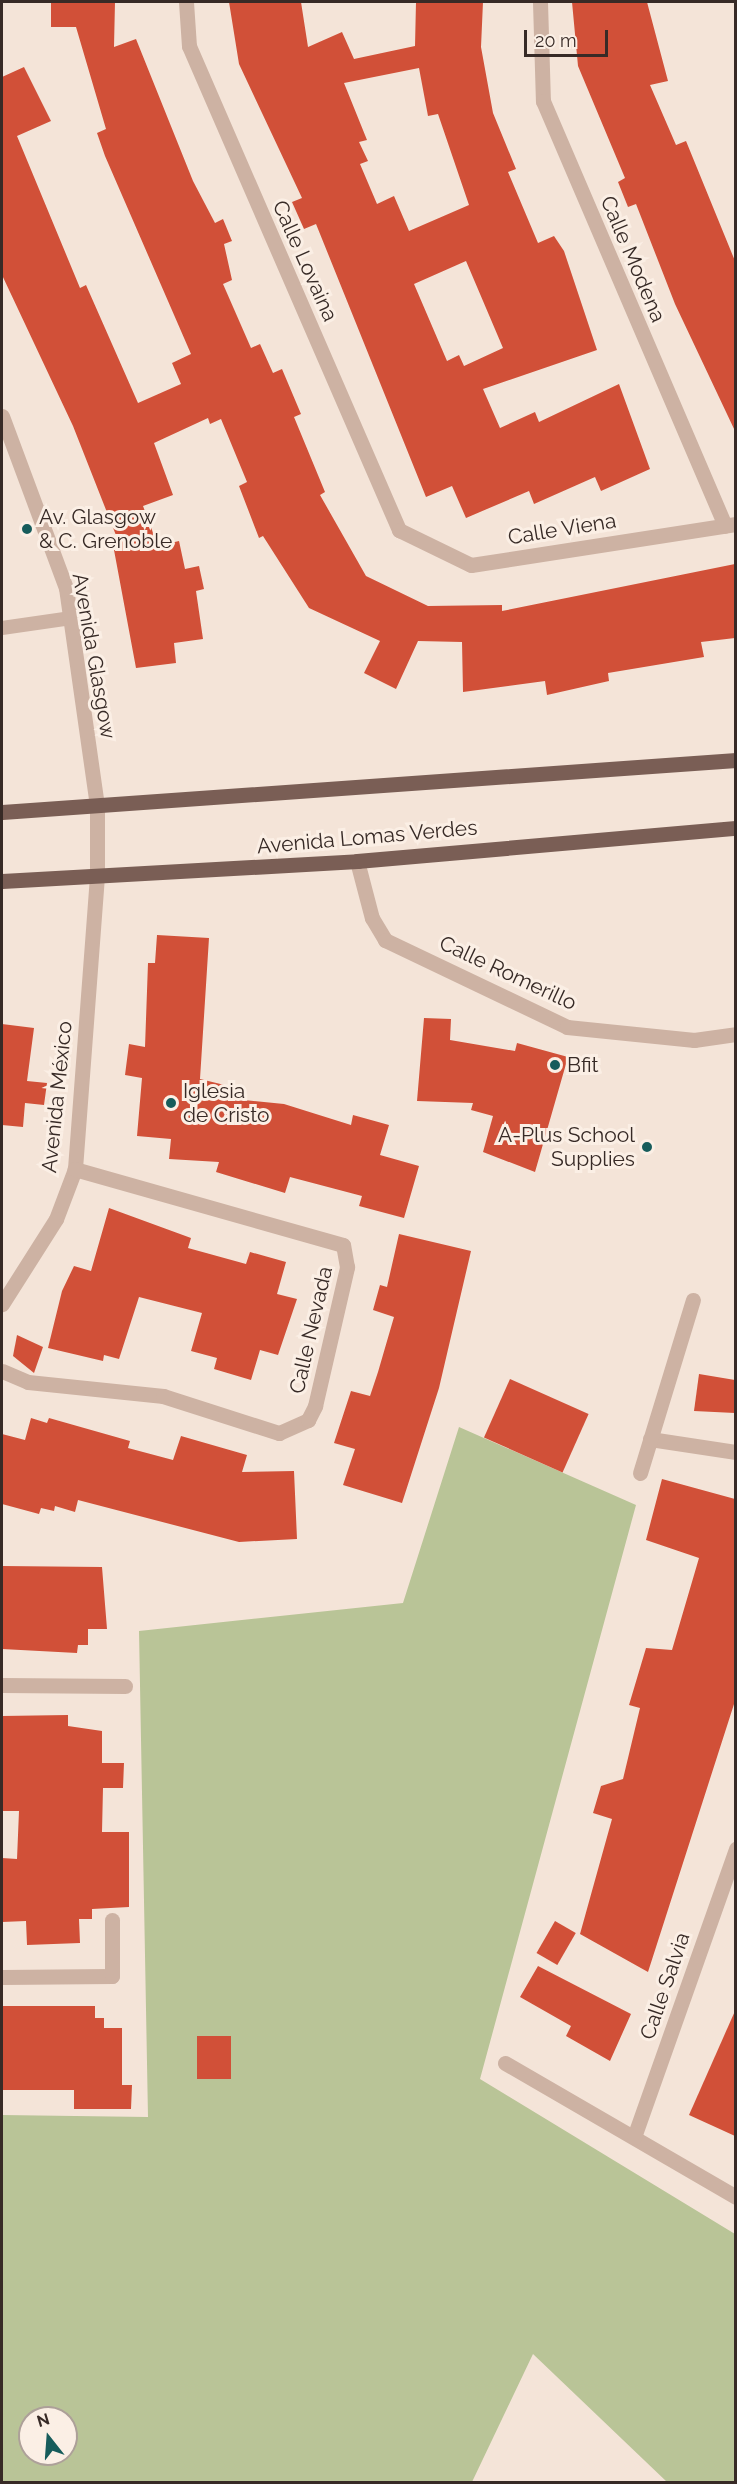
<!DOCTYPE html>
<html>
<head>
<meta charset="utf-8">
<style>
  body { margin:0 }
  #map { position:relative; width:737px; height:2484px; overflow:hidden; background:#f4e4d8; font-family:Raleway,sans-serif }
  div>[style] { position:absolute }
  .green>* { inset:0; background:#b9c497 }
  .building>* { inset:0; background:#d15038; transform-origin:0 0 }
  .service>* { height:14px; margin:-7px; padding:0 7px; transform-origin:7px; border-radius:7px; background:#cdb2a3 }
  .minor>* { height:15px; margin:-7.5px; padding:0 7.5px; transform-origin:7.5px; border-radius:7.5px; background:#cdb2a3 }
  .primary>* { height:15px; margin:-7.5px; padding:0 7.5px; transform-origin:7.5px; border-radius:7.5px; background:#7a5e55 }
  .dots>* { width:16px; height:16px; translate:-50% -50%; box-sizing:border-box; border:3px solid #fbefe5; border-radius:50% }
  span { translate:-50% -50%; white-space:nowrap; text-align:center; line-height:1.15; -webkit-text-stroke:6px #fbefe5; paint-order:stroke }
  .street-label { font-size:21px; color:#372a26 }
  .poi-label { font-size:21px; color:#372a26 }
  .left { translate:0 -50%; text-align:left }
  .right { translate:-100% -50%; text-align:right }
  .frame { position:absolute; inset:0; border:3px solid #372a26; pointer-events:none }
  .north { position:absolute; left:18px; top:2406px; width:60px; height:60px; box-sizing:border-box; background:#fbefe5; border:2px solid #ada099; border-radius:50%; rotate:343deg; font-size:16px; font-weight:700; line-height:24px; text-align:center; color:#372a26 }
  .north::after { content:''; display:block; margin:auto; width:21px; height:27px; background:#175c5b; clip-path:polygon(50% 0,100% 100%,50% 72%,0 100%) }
  .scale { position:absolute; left:524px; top:30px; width:84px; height:27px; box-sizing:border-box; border:3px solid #372a26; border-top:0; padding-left:8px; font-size:18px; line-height:21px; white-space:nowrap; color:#372a26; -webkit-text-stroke:4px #fbefe5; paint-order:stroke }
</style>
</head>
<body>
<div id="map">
  <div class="green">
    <i style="clip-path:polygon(evenodd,459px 1427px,636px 1505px,480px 2079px,735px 2234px,735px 2482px,667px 2482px,533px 2354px,472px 2482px,2px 2482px,2px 2115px,148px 2117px,139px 1631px,403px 1603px,459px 1427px,30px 2418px,66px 2418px,66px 2454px,30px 2454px,30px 2418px)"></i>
  </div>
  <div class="building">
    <i style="clip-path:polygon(51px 2px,115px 2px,114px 47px,136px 39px,193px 181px,215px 223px,223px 219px,232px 241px,224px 244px,232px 280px,223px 284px,251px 348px,260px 344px,273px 373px,282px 369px,301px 414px,294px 417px,325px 492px,320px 495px,366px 576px,428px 606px,502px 605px,502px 611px,735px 564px,735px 638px,701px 642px,704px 657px,608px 673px,609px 681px,547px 695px,545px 681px,463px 692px,462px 642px,418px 641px,396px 689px,364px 673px,380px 641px,309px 608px,263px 536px,259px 538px,239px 486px,247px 482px,221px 419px,210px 424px,208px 418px,154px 443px,173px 495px,143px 506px,158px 546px,179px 541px,185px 569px,199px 566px,204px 589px,196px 591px,203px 639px,174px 643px,176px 663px,136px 668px,114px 550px,121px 548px,73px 426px,2px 275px,2px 77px,24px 67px,51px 121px,17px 136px,80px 288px,86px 285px,138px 403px,181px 384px,172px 363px,191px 354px,105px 156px,97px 133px,106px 129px,76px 27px,51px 27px)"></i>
    <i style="clip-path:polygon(evenodd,229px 2px,301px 2px,308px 47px,342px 32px,354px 59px,415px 46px,416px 2px,483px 2px,481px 47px,493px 113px,516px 169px,508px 172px,538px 243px,554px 236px,564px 251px,597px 350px,483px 389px,500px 428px,535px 412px,539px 422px,619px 384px,650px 469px,601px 491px,595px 477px,534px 504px,529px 491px,466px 518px,452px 486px,426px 497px,316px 224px,304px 229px,292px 202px,302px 198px,239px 64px,229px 2px,419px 68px,428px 116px,438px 114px,469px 205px,409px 231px,394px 196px,377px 204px,360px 164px,368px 161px,359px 142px,367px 140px,344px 83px,419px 68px,229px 2px,466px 261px,503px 348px,464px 366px,459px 355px,447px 361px,414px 284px,466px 261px)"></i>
    <i style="clip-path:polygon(572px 2px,647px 2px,668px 81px,650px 85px,676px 145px,686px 141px,735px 261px,735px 431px,675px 304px,636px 204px,628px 207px,618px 182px,625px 178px,578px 66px)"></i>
    <i style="clip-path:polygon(157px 935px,209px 938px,200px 1079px,245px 1090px,244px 1100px,284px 1104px,351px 1125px,353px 1115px,389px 1125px,380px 1155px,419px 1166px,404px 1218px,359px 1206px,362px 1196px,290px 1177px,285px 1193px,216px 1172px,219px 1162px,169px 1159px,171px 1139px,137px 1136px,142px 1078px,125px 1075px,129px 1044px,145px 1047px,148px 963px,155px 963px)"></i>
    <i style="clip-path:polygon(424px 1018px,451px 1019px,450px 1040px,515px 1051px,517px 1043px,568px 1057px,535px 1172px,483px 1152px,493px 1116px,471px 1110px,473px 1103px,417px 1101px)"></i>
    <i style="clip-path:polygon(2px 1024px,34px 1028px,27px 1081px,47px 1083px,44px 1105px,25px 1103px,23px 1127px,2px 1125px)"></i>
    <i style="clip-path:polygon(109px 1208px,191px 1238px,188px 1248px,246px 1264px,250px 1252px,286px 1262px,277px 1294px,297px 1299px,278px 1355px,260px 1350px,251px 1380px,214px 1369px,217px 1358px,191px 1351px,202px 1313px,139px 1297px,119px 1359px,104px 1355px,103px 1361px,48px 1348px,62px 1291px,74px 1266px,91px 1271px)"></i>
    <i style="clip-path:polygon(399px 1234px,471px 1251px,439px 1388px,402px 1503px,343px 1485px,355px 1449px,334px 1443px,351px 1391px,370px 1396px,378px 1372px,394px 1317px,373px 1310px,380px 1285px,387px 1287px)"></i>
    <i style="clip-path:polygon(17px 1335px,43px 1347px,34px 1373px,13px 1356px)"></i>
    <i style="clip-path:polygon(699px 1374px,735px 1380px,735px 1413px,694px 1411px)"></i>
    <i style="left:510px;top:1379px;width:86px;height:64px;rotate:24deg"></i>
    <i style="clip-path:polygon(31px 1418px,47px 1423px,49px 1418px,130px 1441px,128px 1448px,173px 1460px,181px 1436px,247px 1455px,242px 1472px,294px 1471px,297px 1539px,239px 1542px,78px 1500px,75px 1512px,55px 1506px,54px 1511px,41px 1508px,39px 1514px,2px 1504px,2px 1434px,25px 1440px)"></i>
    <i style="clip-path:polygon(662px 1479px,735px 1499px,735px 1701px,648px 1972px,580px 1934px,612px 1819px,593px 1813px,601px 1786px,623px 1779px,640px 1708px,629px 1705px,646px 1648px,672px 1650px,699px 1558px,646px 1540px)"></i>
    <i style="clip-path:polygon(2px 1566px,102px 1567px,107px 1629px,88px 1629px,88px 1645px,78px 1645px,77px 1653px,2px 1649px)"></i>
    <i style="clip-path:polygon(68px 1715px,68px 1726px,102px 1731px,102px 1763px,124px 1763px,123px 1788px,103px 1788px,102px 1832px,129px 1832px,129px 1907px,92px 1909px,92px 1919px,79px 1919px,80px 1943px,27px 1945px,26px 1921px,2px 1922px,2px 1858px,17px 1859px,19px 1811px,2px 1811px,2px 1716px)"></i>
    <i style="left:555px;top:1921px;width:24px;height:37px;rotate:30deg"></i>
    <i style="clip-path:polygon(538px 1966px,631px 2014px,610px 2061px,566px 2036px,571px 2026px,520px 1997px)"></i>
    <i style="clip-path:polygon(3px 2006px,95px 2006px,95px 2018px,104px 2018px,104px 2028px,122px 2028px,122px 2085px,132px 2085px,131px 2109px,74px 2109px,74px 2090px,3px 2090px)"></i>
    <i style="clip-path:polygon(735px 2011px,735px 2136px,689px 2115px)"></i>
    <i style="left:197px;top:2036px;width:34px;height:43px"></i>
  </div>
  <div class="service">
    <i style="left:2px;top:628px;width:70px;rotate:-8.2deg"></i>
  </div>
  <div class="minor">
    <i style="left:186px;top:2px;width:44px;rotate:86.1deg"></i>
    <i style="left:189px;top:46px;width:528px;rotate:66.54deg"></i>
    <i style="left:399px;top:530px;width:80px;rotate:25.9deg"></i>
    <i style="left:471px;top:565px;width:268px;rotate:-8.8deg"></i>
    <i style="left:540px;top:2px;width:99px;rotate:88.3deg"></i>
    <i style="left:543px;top:101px;width:462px;rotate:66.8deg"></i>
    <i style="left:2px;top:416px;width:184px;rotate:69.6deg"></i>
    <i style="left:66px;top:588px;width:220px;rotate:81.9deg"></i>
    <i style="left:97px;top:806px;width:70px;rotate:90deg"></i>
    <i style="left:97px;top:876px;width:294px;rotate:94.3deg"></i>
    <i style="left:75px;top:1169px;width:53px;rotate:110.8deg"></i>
    <i style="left:56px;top:1219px;width:101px;rotate:122.4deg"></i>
    <i style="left:357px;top:861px;width:59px;rotate:75.3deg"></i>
    <i style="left:372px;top:918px;width:26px;rotate:59deg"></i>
    <i style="left:385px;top:940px;width:202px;rotate:25.5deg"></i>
    <i style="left:567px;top:1027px;width:128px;rotate:5.8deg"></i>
    <i style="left:694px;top:1040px;width:42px;rotate:-8.1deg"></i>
    <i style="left:2px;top:1371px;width:28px;rotate:23deg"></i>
    <i style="left:28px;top:1382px;width:136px;rotate:5.9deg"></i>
    <i style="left:163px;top:1396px;width:122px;rotate:17.7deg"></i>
    <i style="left:279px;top:1433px;width:32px;rotate:-24deg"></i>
    <i style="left:308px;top:1420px;width:16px;rotate:-63deg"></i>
    <i style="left:315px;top:1406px;width:143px;rotate:-77deg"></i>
    <i style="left:347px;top:1267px;width:22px;rotate:-100deg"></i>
    <i style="left:343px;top:1245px;width:279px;rotate:-164.2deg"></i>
    <i style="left:650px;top:1439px;width:87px;rotate:8.6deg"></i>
    <i style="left:640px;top:1473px;width:181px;rotate:-73deg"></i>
    <i style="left:2px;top:1685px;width:123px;rotate:0.5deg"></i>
    <i style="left:2px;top:1977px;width:110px;rotate:-0.5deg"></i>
    <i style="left:112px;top:1976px;width:56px;rotate:-90deg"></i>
    <i style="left:505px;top:2063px;width:267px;rotate:30.1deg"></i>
    <i style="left:634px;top:2137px;width:306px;rotate:-70.5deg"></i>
  </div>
  <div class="primary">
    <i style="left:2px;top:812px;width:736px;rotate:-4.05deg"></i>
    <i style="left:2px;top:881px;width:356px;rotate:-3.2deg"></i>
    <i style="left:357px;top:861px;width:380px;rotate:-5deg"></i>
  </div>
  <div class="dots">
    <i style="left:27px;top:529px;background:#175c5b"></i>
    <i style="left:555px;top:1065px;background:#175c5b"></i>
    <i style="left:171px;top:1103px;background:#175c5b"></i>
    <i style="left:647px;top:1147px;background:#175c5b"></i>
  </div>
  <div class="street-label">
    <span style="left:633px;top:259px;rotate:67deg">Calle Modena</span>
    <span style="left:305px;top:261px;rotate:66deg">Calle Lovaina</span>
    <span style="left:562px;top:529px;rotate:-9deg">Calle Viena</span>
    <span style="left:94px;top:656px;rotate:80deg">Avenida Glasgow</span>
    <span style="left:367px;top:837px;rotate:-5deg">Avenida Lomas Verdes</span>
    <span style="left:508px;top:973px;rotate:25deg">Calle Romerillo</span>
    <span style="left:57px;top:1097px;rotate:-84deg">Avenida México</span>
    <span style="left:311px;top:1330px;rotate:-77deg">Calle Nevada</span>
    <span style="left:665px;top:1986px;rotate:-71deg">Calle Salvia</span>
  </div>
  <div class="poi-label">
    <span class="left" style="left:39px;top:529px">Av. Glasgow<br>&amp; C. Grenoble</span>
    <span class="left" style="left:567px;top:1065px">Bfit</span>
    <span class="left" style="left:183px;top:1103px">Iglesia<br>de Cristo</span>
    <span class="right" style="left:635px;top:1147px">A-Plus School<br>Supplies</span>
  </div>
  <div class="frame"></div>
  <div class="north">N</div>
  <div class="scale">20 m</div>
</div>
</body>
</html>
